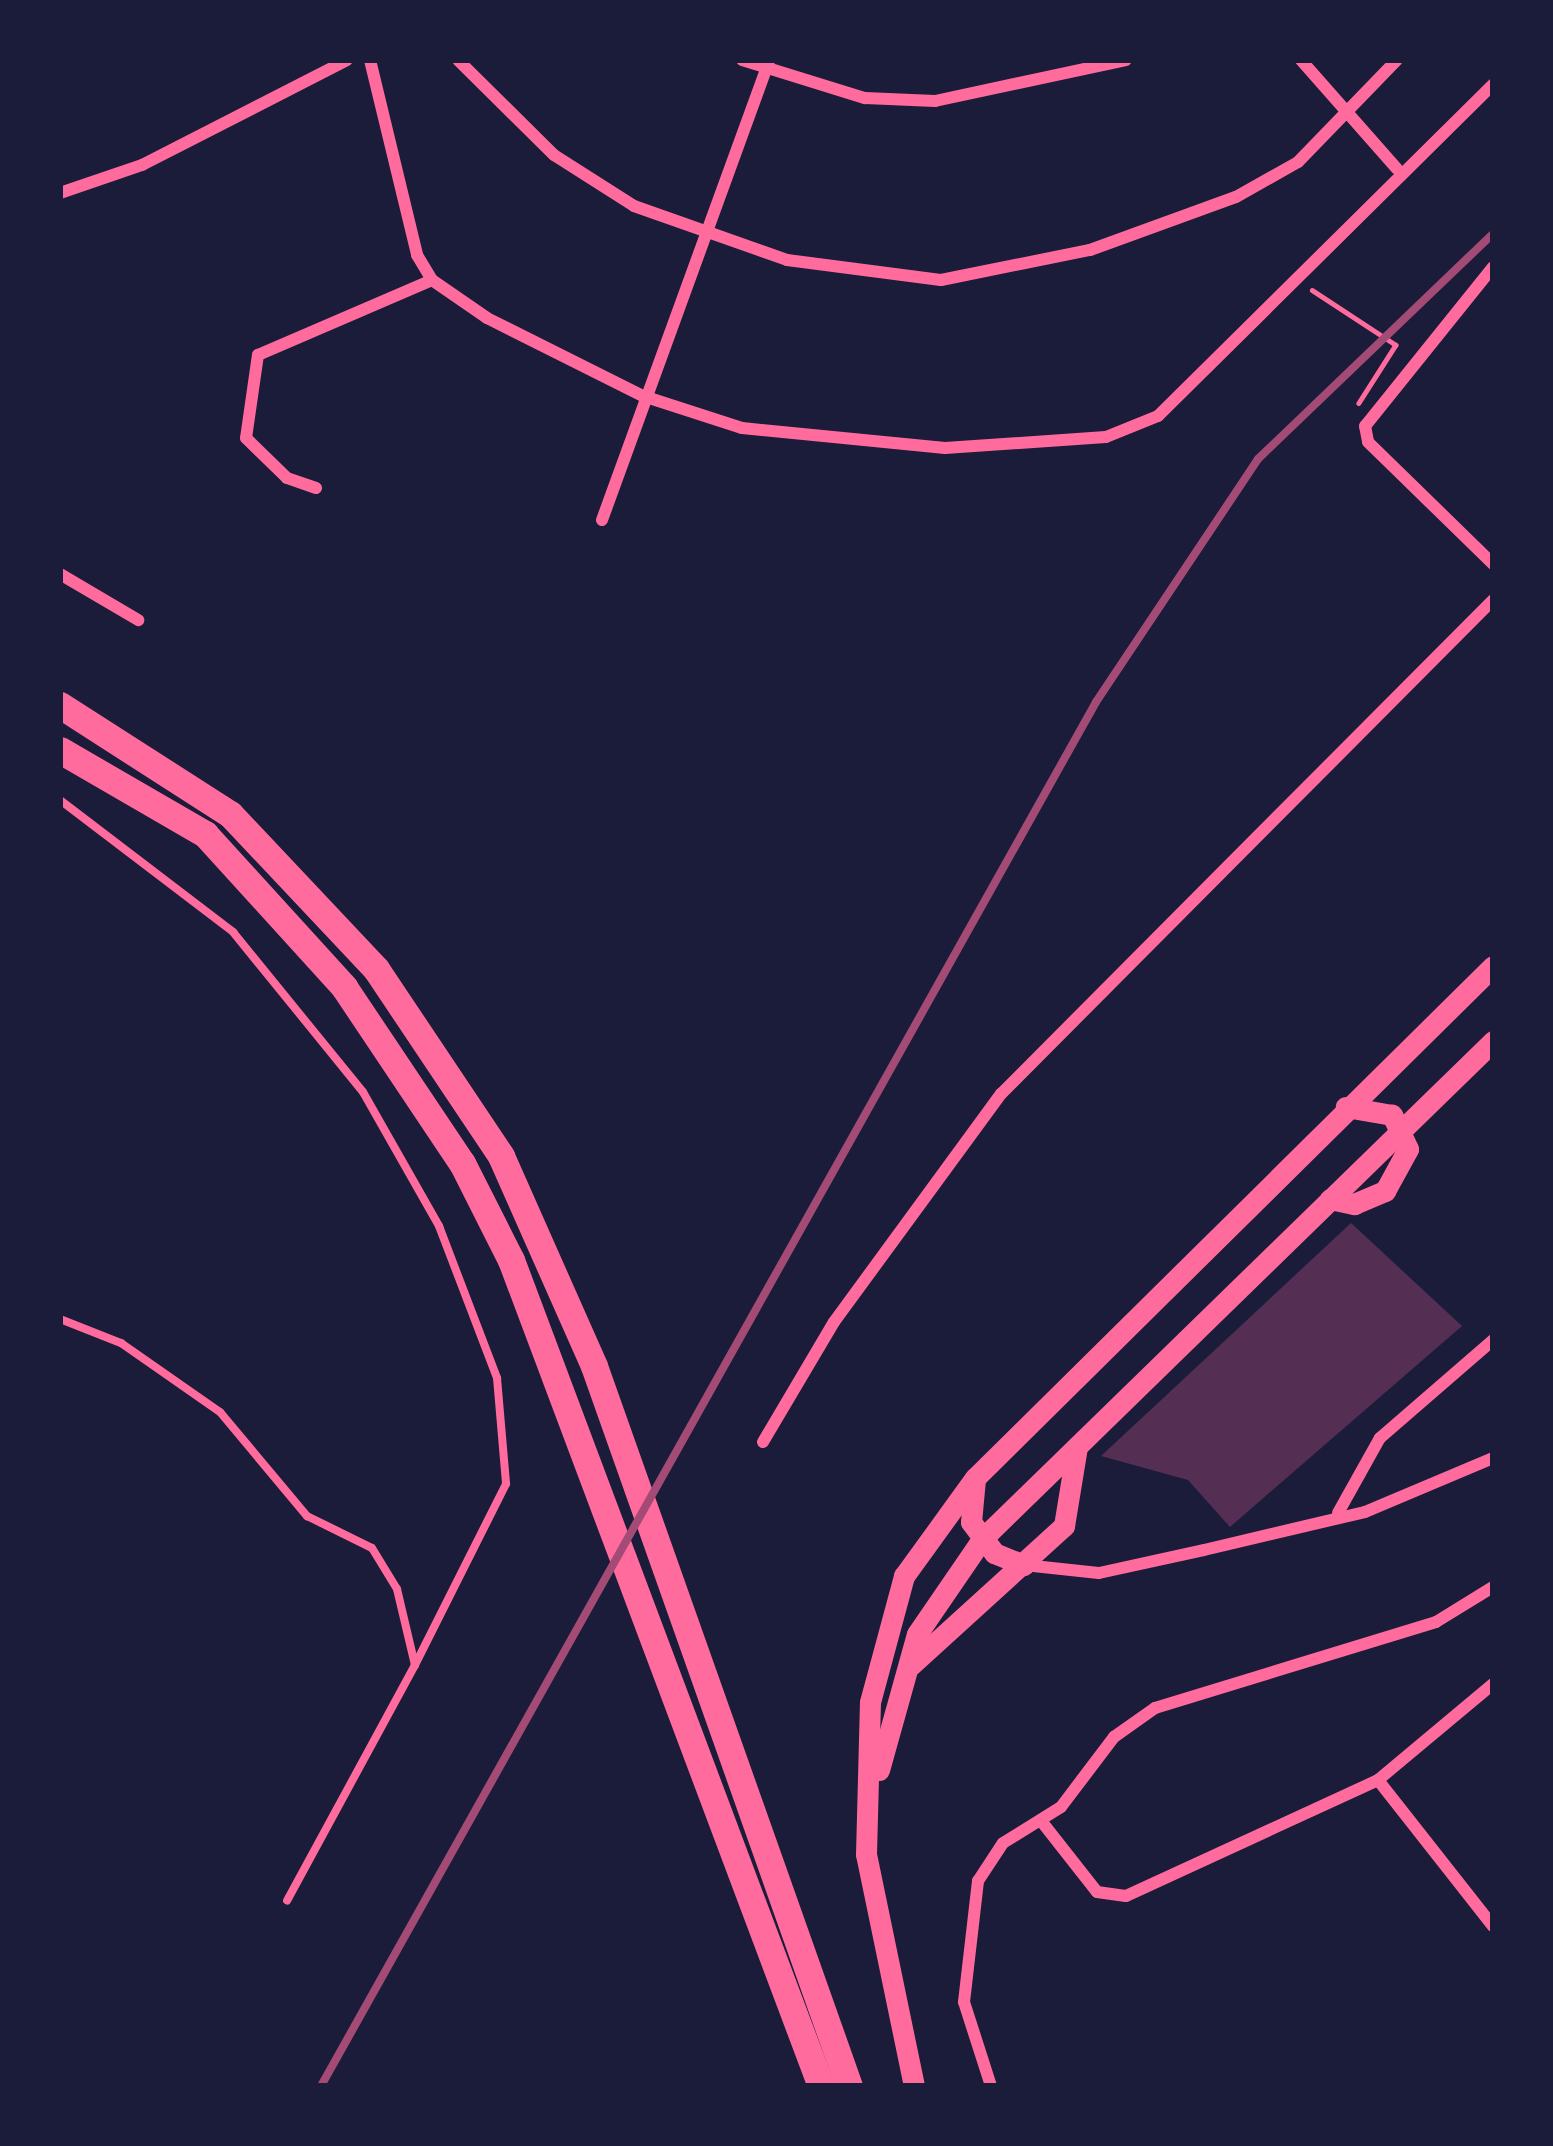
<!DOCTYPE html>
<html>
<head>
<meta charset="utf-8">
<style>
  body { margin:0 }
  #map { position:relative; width:1553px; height:2146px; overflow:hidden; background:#1b1b3a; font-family:"Fira Sans",sans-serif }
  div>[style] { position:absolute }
  .building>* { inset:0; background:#542f53 }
  .path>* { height:4.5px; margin:-2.25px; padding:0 2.25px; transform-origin:2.25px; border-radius:2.25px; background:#ff6b9d }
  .service>* { height:8px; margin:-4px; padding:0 4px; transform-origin:4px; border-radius:4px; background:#ff6b9d }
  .minor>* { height:12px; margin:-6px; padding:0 6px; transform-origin:6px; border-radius:6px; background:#ff6b9d }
  .secondary>* { height:21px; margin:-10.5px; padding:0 10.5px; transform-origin:10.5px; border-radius:10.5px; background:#ff6b9d }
  .motorway>* { height:27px; margin:-13.5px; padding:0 13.5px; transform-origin:13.5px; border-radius:13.5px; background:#ff6b9d }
  .rail>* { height:8px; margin:-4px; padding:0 4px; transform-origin:4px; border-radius:4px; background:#a44b75 }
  span { translate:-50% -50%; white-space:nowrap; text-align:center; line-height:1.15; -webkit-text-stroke:12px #1b1b3a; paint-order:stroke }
  .frame { position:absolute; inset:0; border:63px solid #1b1b3a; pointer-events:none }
</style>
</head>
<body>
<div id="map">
  <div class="building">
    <i style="clip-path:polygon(1351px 1223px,1462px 1326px,1230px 1527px,1188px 1480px,1101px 1456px)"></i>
  </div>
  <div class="path">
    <i style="left:1312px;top:290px;width:100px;rotate:33.2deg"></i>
    <i style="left:1396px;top:345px;width:69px;rotate:122.5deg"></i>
  </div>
  <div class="service">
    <i style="left:60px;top:800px;width:218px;rotate:37.3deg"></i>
    <i style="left:233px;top:932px;width:206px;rotate:50.9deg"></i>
    <i style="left:363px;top:1092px;width:154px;rotate:60.4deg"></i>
    <i style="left:439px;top:1226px;width:163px;rotate:69.1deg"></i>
    <i style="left:497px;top:1378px;width:106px;rotate:85.1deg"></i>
    <i style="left:506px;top:1484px;width:203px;rotate:116.7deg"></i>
    <i style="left:60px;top:1319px;width:66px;rotate:21.5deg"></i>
    <i style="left:121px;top:1343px;width:121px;rotate:34.9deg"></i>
    <i style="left:220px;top:1412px;width:136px;rotate:50.1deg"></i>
    <i style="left:307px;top:1516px;width:72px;rotate:26.2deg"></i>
    <i style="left:372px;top:1548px;width:48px;rotate:58.6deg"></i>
    <i style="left:397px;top:1589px;width:78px;rotate:76.7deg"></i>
    <i style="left:415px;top:1665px;width:268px;rotate:118.5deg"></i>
  </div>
  <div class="minor">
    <i style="left:370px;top:60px;width:201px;rotate:76.4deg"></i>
    <i style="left:417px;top:255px;width:29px;rotate:59deg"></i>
    <i style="left:432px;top:280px;width:67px;rotate:34.6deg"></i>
    <i style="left:487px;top:318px;width:174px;rotate:26.6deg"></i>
    <i style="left:643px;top:396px;width:104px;rotate:17.9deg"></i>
    <i style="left:742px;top:428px;width:204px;rotate:5.6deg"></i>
    <i style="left:945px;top:448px;width:161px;rotate:-3.9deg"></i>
    <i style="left:1106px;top:437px;width:56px;rotate:-22deg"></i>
    <i style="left:1158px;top:416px;width:472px;rotate:-44.7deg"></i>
    <i style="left:458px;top:60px;width:135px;rotate:44.7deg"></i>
    <i style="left:554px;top:155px;width:95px;rotate:32.5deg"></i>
    <i style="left:634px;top:206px;width:162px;rotate:19.4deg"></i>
    <i style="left:787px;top:260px;width:155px;rotate:7.4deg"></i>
    <i style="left:941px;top:280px;width:152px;rotate:-11.4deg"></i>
    <i style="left:1090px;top:250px;width:155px;rotate:-20deg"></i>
    <i style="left:1236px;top:197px;width:71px;rotate:-29.4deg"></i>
    <i style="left:1298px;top:162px;width:142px;rotate:-45.9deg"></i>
    <i style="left:742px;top:60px;width:129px;rotate:17.2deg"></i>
    <i style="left:865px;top:98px;width:70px;rotate:2.5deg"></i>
    <i style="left:935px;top:101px;width:195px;rotate:-12.1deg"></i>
    <i style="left:1301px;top:60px;width:145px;rotate:48.6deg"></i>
    <i style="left:60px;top:193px;width:87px;rotate:-18.9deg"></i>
    <i style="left:142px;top:165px;width:230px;rotate:-27.1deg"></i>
    <i style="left:1493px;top:267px;width:204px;rotate:128.8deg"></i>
    <i style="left:1365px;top:426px;width:16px;rotate:79deg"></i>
    <i style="left:1368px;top:442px;width:175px;rotate:44.3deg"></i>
    <i style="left:316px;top:488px;width:31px;rotate:-161deg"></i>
    <i style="left:287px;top:478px;width:57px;rotate:-135.7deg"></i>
    <i style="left:246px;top:438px;width:84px;rotate:-81.8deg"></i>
    <i style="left:258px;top:355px;width:189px;rotate:-23.3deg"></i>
    <i style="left:602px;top:520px;width:489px;rotate:-70deg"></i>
    <i style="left:60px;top:574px;width:91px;rotate:30.5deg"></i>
    <i style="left:763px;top:1442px;width:139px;rotate:-59.4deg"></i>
    <i style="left:834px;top:1322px;width:283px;rotate:-53.8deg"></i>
    <i style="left:1001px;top:1094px;width:697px;rotate:-45.12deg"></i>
    <i style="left:1338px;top:1513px;width:86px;rotate:-60.8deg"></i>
    <i style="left:1380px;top:1438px;width:150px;rotate:-40.9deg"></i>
    <i style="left:1024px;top:1565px;width:75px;rotate:6.1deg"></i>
    <i style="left:1099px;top:1573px;width:107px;rotate:-12.4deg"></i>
    <i style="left:1204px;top:1550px;width:165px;rotate:-13.3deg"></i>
    <i style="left:1365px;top:1512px;width:139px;rotate:-22.9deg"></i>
    <i style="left:1378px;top:1780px;width:186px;rotate:51.8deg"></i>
    <i style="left:1042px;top:1822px;width:89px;rotate:51.8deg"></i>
    <i style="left:1097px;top:1892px;width:29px;rotate:8deg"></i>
    <i style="left:1126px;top:1896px;width:277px;rotate:-24.7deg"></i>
    <i style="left:1378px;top:1780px;width:150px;rotate:-39.9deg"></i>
    <i style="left:991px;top:2086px;width:88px;rotate:-107.8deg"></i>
    <i style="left:964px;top:2002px;width:122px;rotate:-83.4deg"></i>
    <i style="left:978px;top:1881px;width:45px;rotate:-56.7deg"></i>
    <i style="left:1003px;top:1843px;width:68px;rotate:-31.8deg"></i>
    <i style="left:1061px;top:1807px;width:88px;rotate:-52.9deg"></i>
    <i style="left:1114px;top:1737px;width:50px;rotate:-35.3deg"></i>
    <i style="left:1155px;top:1708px;width:294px;rotate:-17deg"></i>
    <i style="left:1436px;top:1622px;width:67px;rotate:-31.6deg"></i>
  </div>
  <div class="secondary">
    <i style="left:1330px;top:1199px;width:25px;rotate:12deg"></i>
    <i style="left:1354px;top:1204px;width:34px;rotate:-23deg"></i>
    <i style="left:1385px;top:1191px;width:48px;rotate:-61.3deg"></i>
    <i style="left:1408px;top:1149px;width:38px;rotate:-115deg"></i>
    <i style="left:1392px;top:1115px;width:47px;rotate:-170.1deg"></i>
    <i style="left:975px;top:1479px;width:43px;rotate:95.3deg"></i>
    <i style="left:971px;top:1522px;width:39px;rotate:53deg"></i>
    <i style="left:994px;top:1553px;width:32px;rotate:22deg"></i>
    <i style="left:911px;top:1665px;width:207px;rotate:-42.3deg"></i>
    <i style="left:1064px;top:1526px;width:80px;rotate:-80.7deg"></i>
    <i style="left:879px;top:1770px;width:141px;rotate:-74.4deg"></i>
    <i style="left:917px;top:1634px;width:115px;rotate:-55.6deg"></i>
    <i style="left:982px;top:1539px;width:714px;rotate:-44.26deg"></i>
    <i style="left:914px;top:2086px;width:237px;rotate:-101.7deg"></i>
    <i style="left:866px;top:1854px;width:152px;rotate:-88.5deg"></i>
    <i style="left:870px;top:1702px;width:131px;rotate:-74.9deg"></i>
    <i style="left:904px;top:1576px;width:121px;rotate:-54.1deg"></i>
    <i style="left:975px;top:1478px;width:728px;rotate:-44.67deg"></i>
  </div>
  <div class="motorway">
    <i style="left:60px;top:705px;width:202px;rotate:32.7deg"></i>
    <i style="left:230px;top:814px;width:213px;rotate:46.7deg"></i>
    <i style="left:376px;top:969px;width:225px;rotate:56.2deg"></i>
    <i style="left:501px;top:1156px;width:230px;rotate:66.1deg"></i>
    <i style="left:594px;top:1366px;width:764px;rotate:70.5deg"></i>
    <i style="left:60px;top:750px;width:168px;rotate:30.1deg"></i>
    <i style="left:205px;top:834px;width:207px;rotate:47.7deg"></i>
    <i style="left:344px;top:987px;width:212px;rotate:56.2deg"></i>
    <i style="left:462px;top:1163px;width:109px;rotate:63.2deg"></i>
    <i style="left:511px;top:1260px;width:882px;rotate:69.43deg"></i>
  </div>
  <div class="rail">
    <i style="left:321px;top:2086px;width:1586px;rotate:-60.75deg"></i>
    <i style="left:1096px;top:702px;width:292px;rotate:-56.3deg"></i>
    <i style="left:1258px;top:459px;width:325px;rotate:-43.8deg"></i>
  </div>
  <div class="frame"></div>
</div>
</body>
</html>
